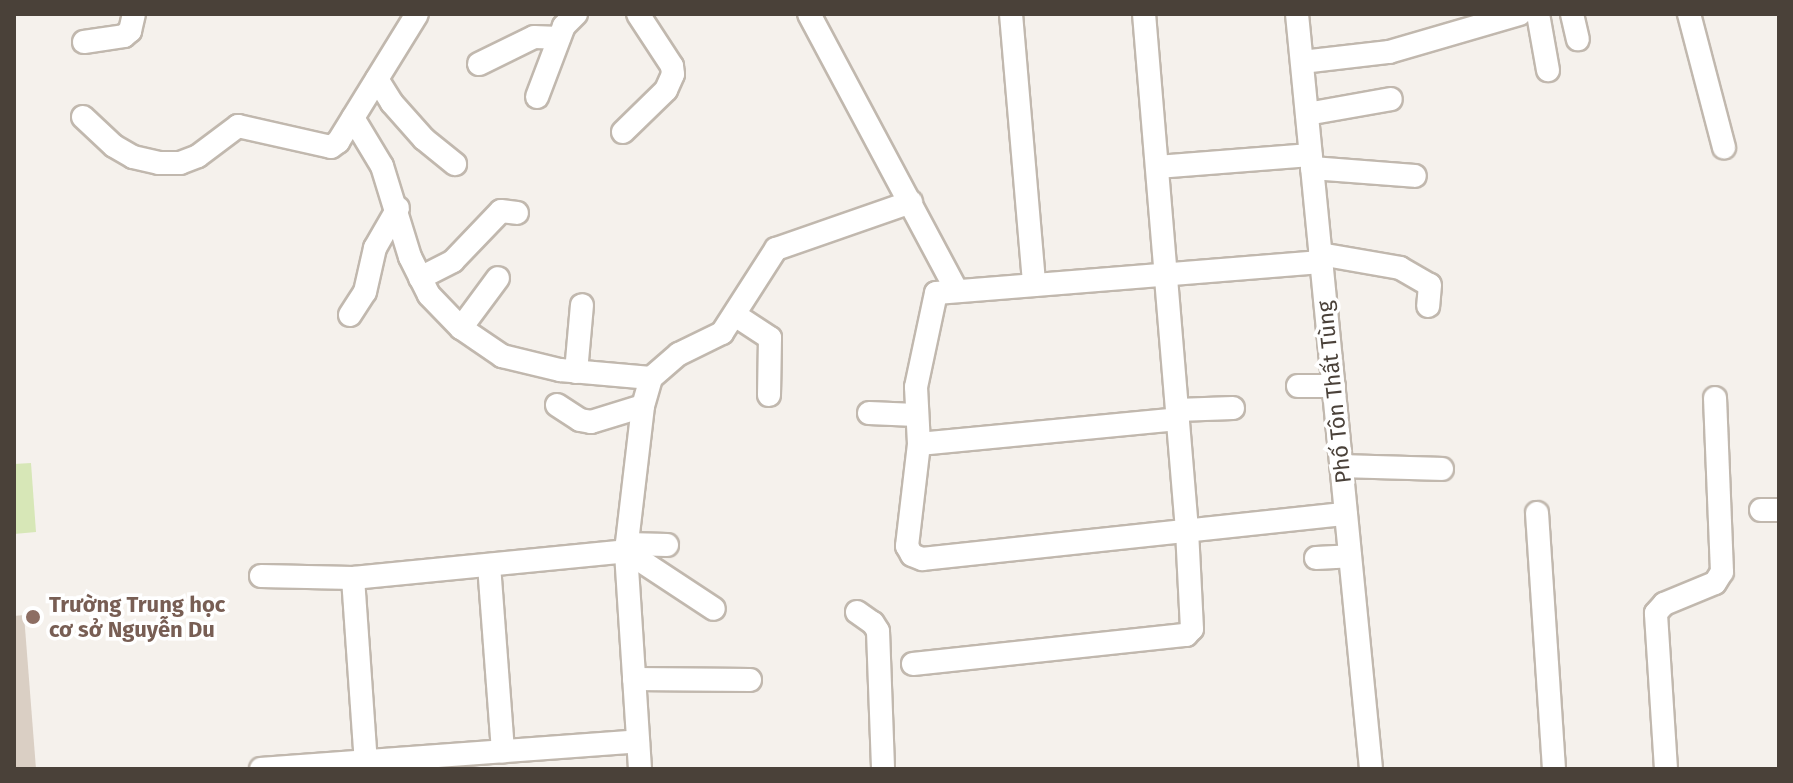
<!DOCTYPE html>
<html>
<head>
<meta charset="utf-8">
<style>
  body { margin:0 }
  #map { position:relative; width:1793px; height:783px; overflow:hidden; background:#f5f1ec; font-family:"Fira Sans",sans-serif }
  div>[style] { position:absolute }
  .green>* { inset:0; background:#d7e7b7 }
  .building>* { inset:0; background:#dacfc4 }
  .roads { filter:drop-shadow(2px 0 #c1b8ae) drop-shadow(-2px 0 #c1b8ae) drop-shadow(0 2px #c1b8ae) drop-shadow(0 -2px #c1b8ae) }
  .minor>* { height:22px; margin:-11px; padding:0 11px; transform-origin:11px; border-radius:11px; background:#fff }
  .dots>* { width:22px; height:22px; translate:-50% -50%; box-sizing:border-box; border:4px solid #fff; border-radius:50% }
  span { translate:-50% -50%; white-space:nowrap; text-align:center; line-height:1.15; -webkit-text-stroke:7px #fff; paint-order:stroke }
  .street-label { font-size:22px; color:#4a4139 }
  .education-label { font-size:22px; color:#785e54; font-weight:700 }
  .left { translate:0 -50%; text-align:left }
  .frame { position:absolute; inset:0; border:16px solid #4a4139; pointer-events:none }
</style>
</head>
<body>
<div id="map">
  <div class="green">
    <i style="clip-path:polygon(31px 463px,36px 532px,14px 534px,14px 464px)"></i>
  </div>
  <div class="building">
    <i style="clip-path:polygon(24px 615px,36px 769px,14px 769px,14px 616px)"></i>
  </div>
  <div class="roads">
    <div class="minor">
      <i style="left:809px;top:14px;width:314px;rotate:61.9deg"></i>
      <i style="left:1011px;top:14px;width:272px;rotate:85.1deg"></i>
      <i style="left:1297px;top:14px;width:759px;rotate:84.4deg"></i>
      <i style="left:1538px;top:14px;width:57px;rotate:79.9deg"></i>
      <i style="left:1572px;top:14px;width:26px;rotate:77deg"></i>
      <i style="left:1689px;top:14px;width:138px;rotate:75.3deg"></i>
      <i style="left:84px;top:42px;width:40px;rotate:-8.5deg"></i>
      <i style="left:124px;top:36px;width:8px;rotate:-40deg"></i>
      <i style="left:130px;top:31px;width:17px;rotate:-77deg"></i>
      <i style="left:1302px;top:62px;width:88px;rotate:-6.6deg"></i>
      <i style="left:1389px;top:52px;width:136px;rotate:-16.2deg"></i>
      <i style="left:479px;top:64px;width:61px;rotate:-26.1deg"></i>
      <i style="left:534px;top:37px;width:25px;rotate:2deg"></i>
      <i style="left:377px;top:79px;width:28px;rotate:58deg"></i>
      <i style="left:392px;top:103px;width:48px;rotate:48.4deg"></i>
      <i style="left:424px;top:139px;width:40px;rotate:39deg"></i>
      <i style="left:537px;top:97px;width:76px;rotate:-69.2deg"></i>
      <i style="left:564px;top:26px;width:17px;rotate:-45deg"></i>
      <i style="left:1307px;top:114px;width:85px;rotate:-10.1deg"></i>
      <i style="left:83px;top:117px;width:42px;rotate:43.1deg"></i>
      <i style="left:114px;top:146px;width:22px;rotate:30deg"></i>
      <i style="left:133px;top:157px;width:27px;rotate:13deg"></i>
      <i style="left:159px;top:163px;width:21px"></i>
      <i style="left:180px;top:163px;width:19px;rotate:-21deg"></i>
      <i style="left:198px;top:156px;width:50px;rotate:-36.9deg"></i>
      <i style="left:238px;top:126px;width:95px;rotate:12.7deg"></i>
      <i style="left:331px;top:147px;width:9px;rotate:-36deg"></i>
      <i style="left:338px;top:142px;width:150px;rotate:-58.3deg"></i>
      <i style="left:353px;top:118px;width:56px;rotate:58.9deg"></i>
      <i style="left:382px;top:166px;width:95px;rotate:72.9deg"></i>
      <i style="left:410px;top:257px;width:42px;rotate:63.4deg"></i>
      <i style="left:429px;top:295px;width:46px;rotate:45.9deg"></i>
      <i style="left:461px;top:328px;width:50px;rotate:34.3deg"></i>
      <i style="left:502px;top:356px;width:60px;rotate:13.6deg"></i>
      <i style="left:560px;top:370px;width:91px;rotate:5deg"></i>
      <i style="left:623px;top:132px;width:60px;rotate:-44.3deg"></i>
      <i style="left:666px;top:90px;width:17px;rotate:-66deg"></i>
      <i style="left:673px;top:74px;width:8px;rotate:-97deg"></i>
      <i style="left:672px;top:66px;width:62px;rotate:-123.2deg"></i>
      <i style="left:1157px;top:167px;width:154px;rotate:-4.5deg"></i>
      <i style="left:1312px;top:168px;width:103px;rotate:4.4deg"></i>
      <i style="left:1320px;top:254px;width:81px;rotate:9.9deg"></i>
      <i style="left:1400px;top:268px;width:34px;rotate:30deg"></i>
      <i style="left:1430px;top:285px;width:21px;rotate:95deg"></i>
      <i style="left:1321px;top:262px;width:386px;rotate:175.4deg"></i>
      <i style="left:936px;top:293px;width:96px;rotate:102deg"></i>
      <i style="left:916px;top:387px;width:57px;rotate:87deg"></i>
      <i style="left:919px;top:444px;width:103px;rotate:96.7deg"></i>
      <i style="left:907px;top:546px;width:10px;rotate:61deg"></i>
      <i style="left:912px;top:555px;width:11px;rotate:22deg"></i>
      <i style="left:922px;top:559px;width:426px;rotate:-6.1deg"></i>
      <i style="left:420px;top:278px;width:37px;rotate:-27deg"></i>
      <i style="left:453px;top:261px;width:69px;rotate:-46.2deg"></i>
      <i style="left:501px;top:211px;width:16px;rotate:7deg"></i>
      <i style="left:350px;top:315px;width:27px;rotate:-57deg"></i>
      <i style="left:365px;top:292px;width:45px;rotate:-77.2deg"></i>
      <i style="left:375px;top:248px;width:46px;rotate:-60.1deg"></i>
      <i style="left:735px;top:315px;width:42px;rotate:33.3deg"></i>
      <i style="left:770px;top:338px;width:57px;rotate:91deg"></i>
      <i style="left:461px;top:328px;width:62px;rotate:-53.5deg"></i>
      <i style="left:576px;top:372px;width:67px;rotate:-84.9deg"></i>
      <i style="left:1298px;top:386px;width:36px"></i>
      <i style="left:557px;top:405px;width:27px;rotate:33deg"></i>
      <i style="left:580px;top:420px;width:11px;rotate:10deg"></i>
      <i style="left:591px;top:422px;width:54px;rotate:-17.1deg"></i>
      <i style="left:1177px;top:410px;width:56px;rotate:-2deg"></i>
      <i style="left:869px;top:413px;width:47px;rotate:2.4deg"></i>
      <i style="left:919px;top:444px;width:260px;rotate:-5.5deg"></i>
      <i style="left:1342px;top:466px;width:100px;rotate:1.7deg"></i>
      <i style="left:1761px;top:510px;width:18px"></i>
      <i style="left:1537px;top:513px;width:257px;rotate:86.2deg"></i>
      <i style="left:627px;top:544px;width:40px;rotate:1.4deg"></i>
      <i style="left:1316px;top:558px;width:34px;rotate:-3deg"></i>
      <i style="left:489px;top:565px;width:187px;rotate:85.7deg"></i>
      <i style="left:261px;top:576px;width:92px;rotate:1.2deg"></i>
      <i style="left:353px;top:578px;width:274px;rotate:-5.6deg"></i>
      <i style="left:626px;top:551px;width:105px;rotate:33.4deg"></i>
      <i style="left:353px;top:578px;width:184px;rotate:86deg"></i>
      <i style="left:857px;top:612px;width:19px;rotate:35deg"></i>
      <i style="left:873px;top:623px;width:9px;rotate:58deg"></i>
      <i style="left:878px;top:631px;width:138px;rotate:87.9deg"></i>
      <i style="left:913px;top:664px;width:275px;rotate:-6.1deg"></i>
      <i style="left:1186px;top:635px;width:8px;rotate:-45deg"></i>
      <i style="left:1192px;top:629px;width:99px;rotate:-92.9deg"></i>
      <i style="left:1187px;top:530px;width:518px;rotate:-94.76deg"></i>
      <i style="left:634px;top:679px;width:116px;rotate:0.5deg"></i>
      <i style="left:261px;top:769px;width:378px;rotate:-4.2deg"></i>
      <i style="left:640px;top:769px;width:218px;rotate:-93.7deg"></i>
      <i style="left:626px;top:551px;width:146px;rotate:-83.3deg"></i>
      <i style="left:643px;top:406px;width:29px;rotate:-74deg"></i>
      <i style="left:651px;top:378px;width:37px;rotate:-41deg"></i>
      <i style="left:679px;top:354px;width:48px;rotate:-26deg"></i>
      <i style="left:722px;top:333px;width:100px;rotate:-57.3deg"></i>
      <i style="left:776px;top:249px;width:143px;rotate:-19.2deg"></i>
      <i style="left:1666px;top:769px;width:156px;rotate:-93.7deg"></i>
      <i style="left:1656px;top:613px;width:12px;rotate:-48deg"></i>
      <i style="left:1664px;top:604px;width:55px;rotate:-22.4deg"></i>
      <i style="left:1715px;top:583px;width:13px;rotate:-58deg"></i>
      <i style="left:1722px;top:572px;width:174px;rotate:-92.3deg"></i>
    </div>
  </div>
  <div class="dots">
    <i style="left:33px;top:617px;background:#8d6e63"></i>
  </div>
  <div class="street-label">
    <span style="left:1334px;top:392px;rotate:-96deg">Phố Tôn Thất Tùng</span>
  </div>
  <div class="education-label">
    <span class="left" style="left:49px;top:617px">Trường Trung học<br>cơ sở Nguyễn Du</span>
  </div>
  <div class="frame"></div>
</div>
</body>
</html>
